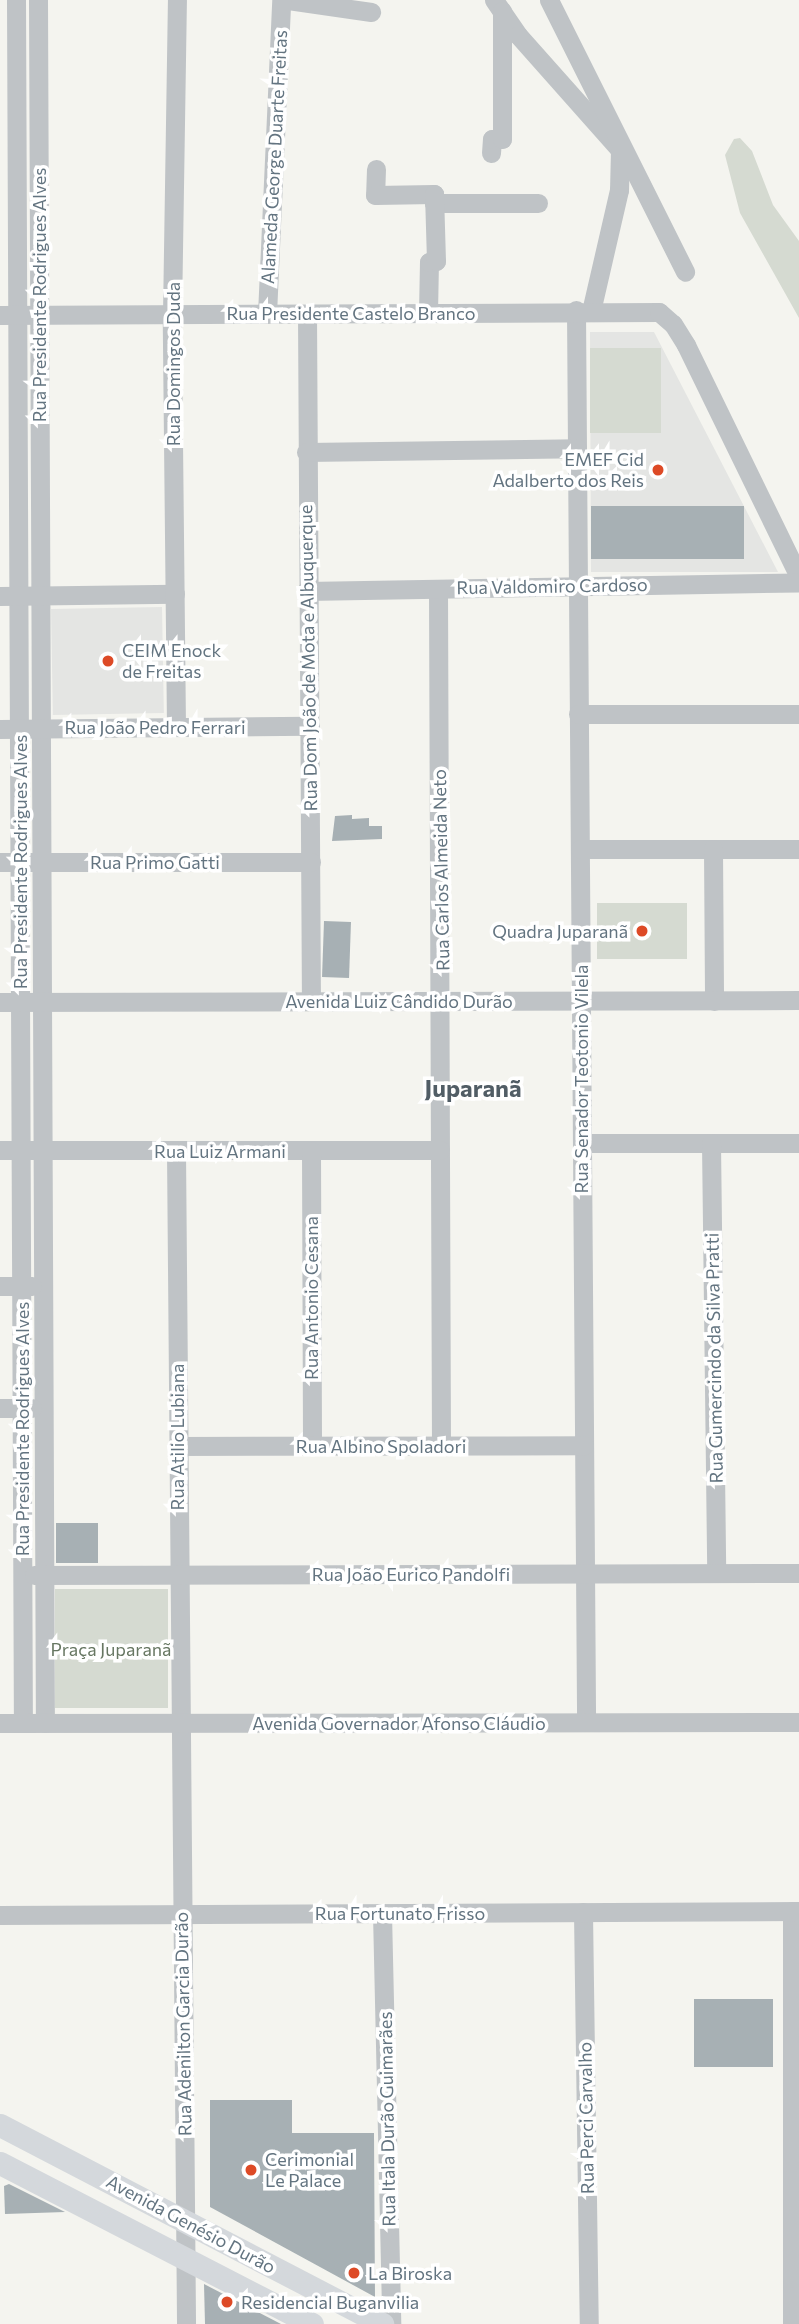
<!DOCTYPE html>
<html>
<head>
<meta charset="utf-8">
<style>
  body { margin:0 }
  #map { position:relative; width:799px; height:2324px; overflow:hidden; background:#f4f4ef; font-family:Commissioner,sans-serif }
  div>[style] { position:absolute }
  .built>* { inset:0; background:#e4e5e3; transform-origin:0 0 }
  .green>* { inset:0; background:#d5dad1; transform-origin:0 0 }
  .building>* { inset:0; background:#a7b0b4; transform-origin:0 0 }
  .minor>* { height:19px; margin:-9.5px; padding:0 9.5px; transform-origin:9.5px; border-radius:9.5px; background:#bfc3c6 }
  .major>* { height:23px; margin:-11.5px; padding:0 11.5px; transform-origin:11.5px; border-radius:11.5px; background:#d4d8dc }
  .dots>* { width:19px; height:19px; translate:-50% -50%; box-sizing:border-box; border:4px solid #fff; border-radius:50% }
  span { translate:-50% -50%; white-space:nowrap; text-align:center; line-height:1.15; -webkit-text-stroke:7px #fff; paint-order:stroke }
  .street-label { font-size:18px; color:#637480 }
  .poi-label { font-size:18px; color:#637480 }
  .right { translate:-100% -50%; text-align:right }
  .left { translate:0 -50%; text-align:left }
  .park-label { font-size:18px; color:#677762 }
  .district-label { font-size:24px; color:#515d65; font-weight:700 }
</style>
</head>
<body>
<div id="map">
  <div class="built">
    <i style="clip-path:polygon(590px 332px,654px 332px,778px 572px,591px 572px)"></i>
    <i style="left:162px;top:607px;width:106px;height:111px;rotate:89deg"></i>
  </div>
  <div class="green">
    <i style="clip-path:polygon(740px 138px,752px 151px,773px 205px,799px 241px,799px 318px,740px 213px,725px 155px,734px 139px)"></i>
    <i style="left:661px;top:348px;width:85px;height:71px;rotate:90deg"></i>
    <i style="left:597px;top:903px;width:90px;height:56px"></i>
    <i style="left:168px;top:1589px;width:119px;height:113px;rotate:90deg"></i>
  </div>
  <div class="building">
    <i style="left:744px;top:506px;width:53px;height:153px;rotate:90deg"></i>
    <i style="clip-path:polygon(352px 815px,352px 819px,369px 818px,369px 826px,382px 826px,382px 839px,332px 841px,335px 816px)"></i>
    <i style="left:324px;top:921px;width:27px;height:56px;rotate:2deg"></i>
    <i style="left:56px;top:1523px;width:42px;height:40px"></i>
    <i style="left:694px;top:1999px;width:79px;height:68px"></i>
    <i style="clip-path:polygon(210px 2100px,292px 2100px,292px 2133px,374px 2133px,375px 2297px,210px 2207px)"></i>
    <i style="clip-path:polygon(9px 2184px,65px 2212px,5px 2214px,4px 2186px)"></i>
    <i style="clip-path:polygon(204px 2284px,281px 2324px,205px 2324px)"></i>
  </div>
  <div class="minor">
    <i style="left:16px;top:0;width:1723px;rotate:89.77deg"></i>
    <i style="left:38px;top:0;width:1723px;rotate:89.77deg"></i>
    <i style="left:288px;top:0;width:84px;rotate:8.2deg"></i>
    <i style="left:494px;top:0;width:42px;rotate:55.6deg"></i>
    <i style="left:518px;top:35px;width:154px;rotate:48.4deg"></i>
    <i style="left:620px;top:150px;width:40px;rotate:91.4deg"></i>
    <i style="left:619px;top:190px;width:124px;rotate:103deg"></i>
    <i style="left:549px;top:0;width:304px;rotate:63.4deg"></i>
    <i style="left:491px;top:153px;width:14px;rotate:-86deg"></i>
    <i style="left:492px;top:139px;width:10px"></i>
    <i style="left:502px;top:139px;width:128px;rotate:-90deg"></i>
    <i style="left:376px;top:169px;width:26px;rotate:92deg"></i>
    <i style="left:375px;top:195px;width:59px;rotate:-1deg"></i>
    <i style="left:434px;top:194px;width:9px;rotate:90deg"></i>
    <i style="left:434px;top:203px;width:104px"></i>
    <i style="left:576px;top:310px;width:1412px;rotate:89.59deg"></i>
    <i style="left:428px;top:313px;width:51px;rotate:-88.9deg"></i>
    <i style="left:429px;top:262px;width:7px;rotate:-8deg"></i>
    <i style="left:436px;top:261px;width:67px;rotate:-91.7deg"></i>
    <i style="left:267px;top:314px;width:314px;rotate:-87.4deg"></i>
    <i style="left:307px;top:314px;width:687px;rotate:89.67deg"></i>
    <i style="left:0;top:315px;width:659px;rotate:-0.26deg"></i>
    <i style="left:659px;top:312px;width:18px;rotate:41deg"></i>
    <i style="left:673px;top:324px;width:25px;rotate:58deg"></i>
    <i style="left:686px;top:345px;width:258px;rotate:64deg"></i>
    <i style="left:306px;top:452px;width:271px;rotate:-0.8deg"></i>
    <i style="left:438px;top:589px;width:856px;rotate:89.8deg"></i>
    <i style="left:306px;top:591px;width:493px;rotate:-1deg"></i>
    <i style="left:0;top:596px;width:175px;rotate:-0.7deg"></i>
    <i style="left:578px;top:714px;width:221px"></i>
    <i style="left:176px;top:727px;width:413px;rotate:-90.6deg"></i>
    <i style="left:172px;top:314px;width:314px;rotate:-89.1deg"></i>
    <i style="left:0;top:729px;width:310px;rotate:-0.6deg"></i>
    <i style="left:580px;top:849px;width:219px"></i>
    <i style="left:713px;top:849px;width:152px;rotate:89.6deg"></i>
    <i style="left:0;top:862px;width:311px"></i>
    <i style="left:0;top:1002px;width:799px;rotate:-0.14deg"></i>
    <i style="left:582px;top:1143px;width:217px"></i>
    <i style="left:711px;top:1143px;width:430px;rotate:89.3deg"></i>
    <i style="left:0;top:1150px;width:440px"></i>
    <i style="left:176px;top:1151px;width:1173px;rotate:89.51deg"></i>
    <i style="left:311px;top:1151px;width:295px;rotate:89.8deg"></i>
    <i style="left:0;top:1286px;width:32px"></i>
    <i style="left:0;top:1408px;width:32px"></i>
    <i style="left:177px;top:1446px;width:407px;rotate:-0.1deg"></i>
    <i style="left:34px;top:1575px;width:765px;rotate:-0.15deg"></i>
    <i style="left:0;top:1723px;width:799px;rotate:-0.07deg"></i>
    <i style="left:792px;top:1911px;width:413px;rotate:90deg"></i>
    <i style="left:583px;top:1912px;width:412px;rotate:89.2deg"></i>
    <i style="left:382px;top:1913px;width:411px;rotate:88.7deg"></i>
    <i style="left:0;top:1915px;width:799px;rotate:-0.29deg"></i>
  </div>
  <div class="major">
    <i style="left:0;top:2125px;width:431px;rotate:27.5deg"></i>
    <i style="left:0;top:2163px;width:351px;rotate:27.3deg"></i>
  </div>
  <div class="dots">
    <i style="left:658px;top:470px;background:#dd4a26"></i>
    <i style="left:108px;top:661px;background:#dd4a26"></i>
    <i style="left:642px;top:931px;background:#dd4a26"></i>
    <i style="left:251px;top:2170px;background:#dd4a26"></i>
    <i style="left:354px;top:2273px;background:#dd4a26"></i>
    <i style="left:227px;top:2302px;background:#dd4a26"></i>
  </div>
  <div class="street-label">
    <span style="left:274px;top:157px;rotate:-87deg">Alameda George Duarte Freitas</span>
    <span style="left:39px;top:295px;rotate:-90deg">Rua Presidente Rodrigues Alves</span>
    <span style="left:351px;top:313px">Rua Presidente Castelo Branco</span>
    <span style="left:173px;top:364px;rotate:-90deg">Rua Domingos Duda</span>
    <span style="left:552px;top:586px;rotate:-1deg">Rua Valdomiro Cardoso</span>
    <span style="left:308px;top:658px;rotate:-91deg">Rua Dom João de Mota e Albuquerque</span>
    <span style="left:155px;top:727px">Rua João Pedro Ferrari</span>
    <span style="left:20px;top:862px;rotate:-90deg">Rua Presidente Rodrigues Alves</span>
    <span style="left:155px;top:862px">Rua Primo Gatti</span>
    <span style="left:441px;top:870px;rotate:-91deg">Rua Carlos Almeida Neto</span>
    <span style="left:399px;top:1001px">Avenida Luiz Cândido Durão</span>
    <span style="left:581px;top:1079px;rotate:-90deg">Rua Senador Teotonio Vilela</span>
    <span style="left:220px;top:1151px">Rua Luiz Armani</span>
    <span style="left:311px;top:1298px;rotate:-90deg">Rua Antonio Cesana</span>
    <span style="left:714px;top:1358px;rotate:-91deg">Rua Gumercindo da Silva Pratti</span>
    <span style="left:22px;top:1429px;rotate:-90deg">Rua Presidente Rodrigues Alves</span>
    <span style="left:177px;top:1437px;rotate:-90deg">Rua Atilio Lubiana</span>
    <span style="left:381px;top:1446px">Rua Albino Spoladori</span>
    <span style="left:411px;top:1574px">Rua João Eurico Pandolfi</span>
    <span style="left:399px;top:1723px">Avenida Governador Afonso Cláudio</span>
    <span style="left:400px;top:1913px">Rua Fortunato Frisso</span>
    <span style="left:183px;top:2024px;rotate:-91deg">Rua Adenilton Garcia Durão</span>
    <span style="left:586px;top:2118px;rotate:-91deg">Rua Perci Carvalho</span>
    <span style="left:387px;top:2119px;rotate:-91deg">Rua Itala Durão Guimarães</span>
    <span style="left:191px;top:2224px;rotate:28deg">Avenida Genésio Durão</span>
  </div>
  <div class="poi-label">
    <span class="right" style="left:644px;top:470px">EMEF Cid<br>Adalberto dos Reis</span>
    <span class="left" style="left:122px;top:661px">CEIM Enock<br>de Freitas</span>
    <span class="right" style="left:628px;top:931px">Quadra Juparanã</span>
    <span class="left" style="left:265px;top:2170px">Cerimonial<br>Le Palace</span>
    <span class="left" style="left:368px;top:2273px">La Biroska</span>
    <span class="left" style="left:241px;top:2302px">Residencial Buganvilia</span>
  </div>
  <div class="park-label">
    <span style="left:111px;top:1649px">Praça Juparanã</span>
  </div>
  <div class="district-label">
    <span style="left:473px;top:1088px">Juparanã</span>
  </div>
</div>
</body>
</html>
